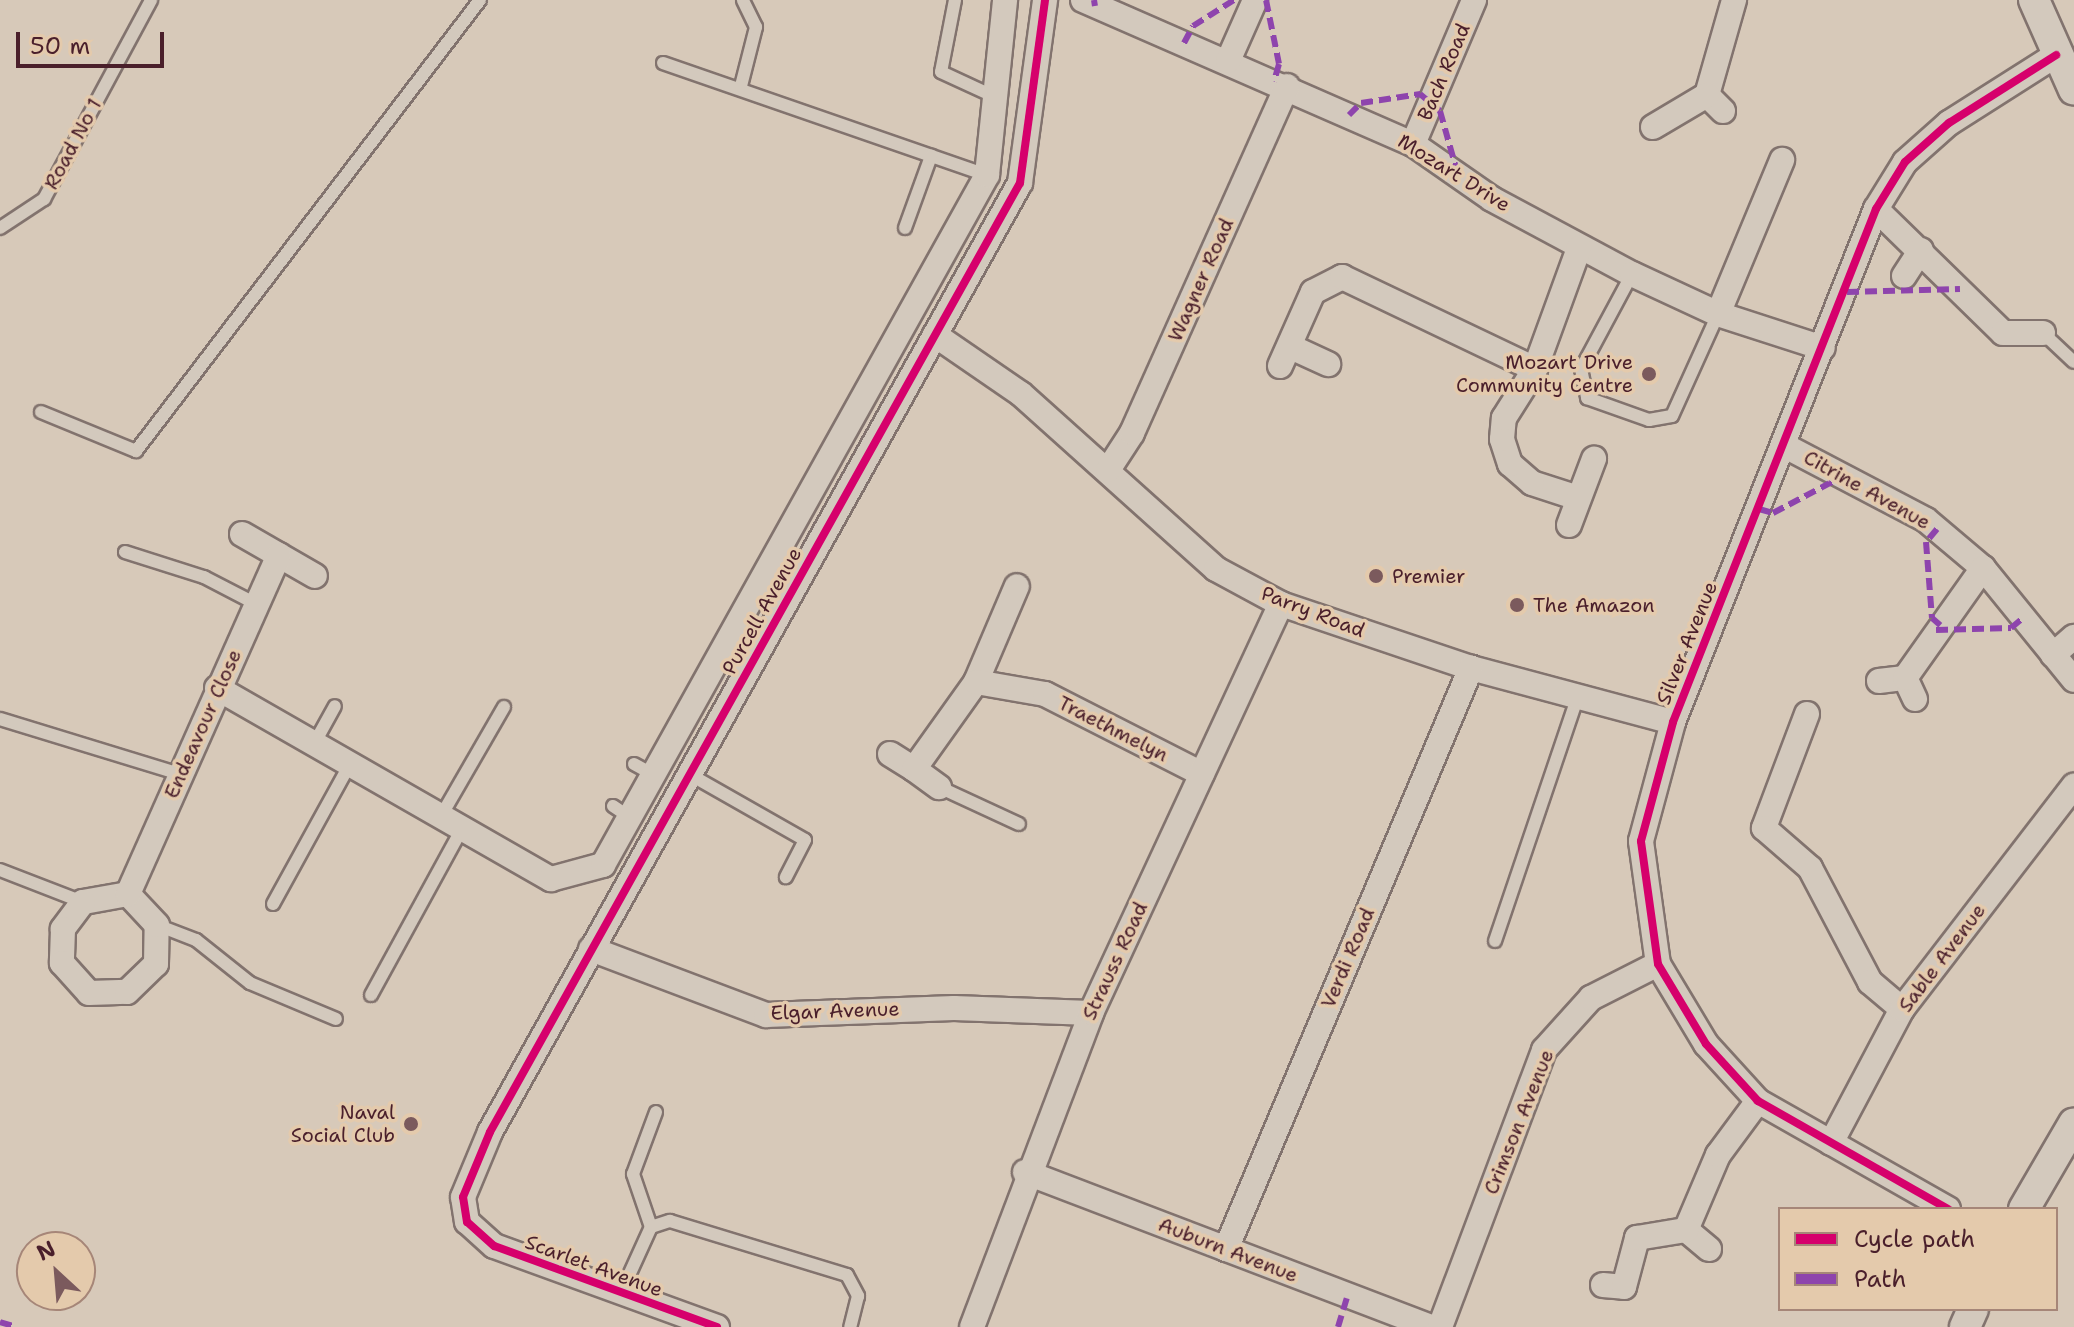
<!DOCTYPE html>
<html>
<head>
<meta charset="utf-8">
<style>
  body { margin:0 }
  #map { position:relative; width:2074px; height:1327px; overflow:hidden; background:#d7c9b9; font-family:"Shantell Sans",sans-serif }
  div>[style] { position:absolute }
  .roads { filter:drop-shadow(2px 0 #82736e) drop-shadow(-2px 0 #82736e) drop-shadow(0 2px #82736e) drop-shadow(0 -2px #82736e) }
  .service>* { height:12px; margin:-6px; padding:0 6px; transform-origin:6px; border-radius:6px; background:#d3c9bd }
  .minor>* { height:24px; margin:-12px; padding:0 12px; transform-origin:12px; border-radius:12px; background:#d3c9bd }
  .tertiary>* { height:30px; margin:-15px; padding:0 15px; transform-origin:15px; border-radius:15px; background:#d3c9bd }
  .quiet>* { height:6px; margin-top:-3px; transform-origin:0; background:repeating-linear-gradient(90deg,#8e44ad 0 12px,transparent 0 18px) }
  .cycleway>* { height:8px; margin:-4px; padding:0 4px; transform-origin:4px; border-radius:4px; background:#d6006c }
  .dots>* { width:22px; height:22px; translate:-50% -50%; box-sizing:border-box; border:4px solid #e4caac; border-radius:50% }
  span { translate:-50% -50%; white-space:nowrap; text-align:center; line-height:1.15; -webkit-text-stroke:7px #e4caac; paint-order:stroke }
  .street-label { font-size:20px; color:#4a1f2b }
  .poi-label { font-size:20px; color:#4a1f2b }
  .right { translate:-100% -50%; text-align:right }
  .left { translate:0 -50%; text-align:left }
  .legend { position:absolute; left:1778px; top:1207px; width:280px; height:104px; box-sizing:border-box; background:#e4caac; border:2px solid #a68678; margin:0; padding:10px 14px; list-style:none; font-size:24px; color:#4a1f2b }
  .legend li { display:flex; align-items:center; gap:16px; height:40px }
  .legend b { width:40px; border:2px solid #a68678 }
  .north { position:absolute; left:16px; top:1231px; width:80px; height:80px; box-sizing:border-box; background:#e4caac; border:2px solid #a68678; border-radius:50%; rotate:334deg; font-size:22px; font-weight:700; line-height:32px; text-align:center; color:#4a1f2b }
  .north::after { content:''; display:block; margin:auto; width:28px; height:36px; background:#7b5a5d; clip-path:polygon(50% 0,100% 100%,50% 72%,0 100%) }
  .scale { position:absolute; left:16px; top:32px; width:148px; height:36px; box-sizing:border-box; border:4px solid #4a1f2b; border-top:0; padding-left:10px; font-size:24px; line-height:28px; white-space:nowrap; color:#4a1f2b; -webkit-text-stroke:6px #e4caac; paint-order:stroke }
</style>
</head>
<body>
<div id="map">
  <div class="roads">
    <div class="service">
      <i style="left:955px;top:0;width:73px;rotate:101deg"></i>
      <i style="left:941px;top:72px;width:57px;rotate:24.8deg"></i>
      <i style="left:663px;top:63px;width:343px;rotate:19.1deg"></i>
      <i style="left:741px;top:86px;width:61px;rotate:-75.7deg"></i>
      <i style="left:756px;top:27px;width:30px;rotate:-116deg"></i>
      <i style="left:0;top:228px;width:53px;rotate:-33.4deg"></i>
      <i style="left:44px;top:199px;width:226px;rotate:-61.7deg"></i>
      <i style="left:905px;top:228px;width:77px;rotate:-70.1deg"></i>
      <i style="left:1632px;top:274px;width:108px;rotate:118.2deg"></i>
      <i style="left:1581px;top:369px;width:30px;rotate:78deg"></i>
      <i style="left:1587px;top:398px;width:66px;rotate:19.5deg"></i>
      <i style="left:1649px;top:420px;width:23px;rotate:-10deg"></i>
      <i style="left:1672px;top:416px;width:112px;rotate:-65.7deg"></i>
      <i style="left:2043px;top:333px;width:42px;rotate:43.1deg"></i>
      <i style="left:41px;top:412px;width:103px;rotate:22.3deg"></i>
      <i style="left:136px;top:451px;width:567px;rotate:-52.67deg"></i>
      <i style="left:125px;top:552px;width:83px;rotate:17.6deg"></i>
      <i style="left:204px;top:577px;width:59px;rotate:27.4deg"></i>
      <i style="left:0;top:719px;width:188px;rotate:17deg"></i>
      <i style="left:314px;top:744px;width:43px;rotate:-61.1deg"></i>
      <i style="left:634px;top:764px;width:25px;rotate:29deg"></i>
      <i style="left:689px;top:774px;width:133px;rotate:29.6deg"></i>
      <i style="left:805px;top:840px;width:42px;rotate:117.2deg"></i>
      <i style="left:939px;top:787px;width:88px;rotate:24.8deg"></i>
      <i style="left:613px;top:806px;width:23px;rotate:34deg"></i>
      <i style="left:441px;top:816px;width:126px;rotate:-60deg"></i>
      <i style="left:0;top:870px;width:89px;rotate:21.1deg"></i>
      <i style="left:273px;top:904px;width:160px;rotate:-61.2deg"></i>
      <i style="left:157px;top:925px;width:42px;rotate:21deg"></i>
      <i style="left:196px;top:940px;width:69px;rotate:38.5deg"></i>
      <i style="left:250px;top:983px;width:93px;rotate:22.7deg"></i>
      <i style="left:1495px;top:941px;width:259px;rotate:-71.3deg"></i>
      <i style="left:371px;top:995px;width:189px;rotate:-61.3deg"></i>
      <i style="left:651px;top:1227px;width:56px;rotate:-108.8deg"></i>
      <i style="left:633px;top:1174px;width:66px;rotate:-69.6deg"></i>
      <i style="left:621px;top:1293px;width:72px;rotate:-65.6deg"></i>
      <i style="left:651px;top:1227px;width:20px;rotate:-18deg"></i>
      <i style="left:670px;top:1221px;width:185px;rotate:17deg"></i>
      <i style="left:847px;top:1275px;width:24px;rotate:62deg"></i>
      <i style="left:858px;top:1296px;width:32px;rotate:104deg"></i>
    </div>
    <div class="minor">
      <i style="left:1083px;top:0;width:360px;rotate:23.6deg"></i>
      <i style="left:1413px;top:144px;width:96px;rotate:34.8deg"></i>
      <i style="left:1492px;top:199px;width:159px;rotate:28.2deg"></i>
      <i style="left:1632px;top:274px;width:95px;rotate:24.9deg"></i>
      <i style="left:1718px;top:314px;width:110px;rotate:17.9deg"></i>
      <i style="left:1228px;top:61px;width:67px;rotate:-66.1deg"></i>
      <i style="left:1723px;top:111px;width:23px;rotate:-135deg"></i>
      <i style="left:1707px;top:95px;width:99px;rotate:-74.1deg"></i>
      <i style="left:1653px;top:127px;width:63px;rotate:-30.7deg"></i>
      <i style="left:1413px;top:144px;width:156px;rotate:-67deg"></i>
      <i style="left:1876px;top:209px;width:177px;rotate:44.3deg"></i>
      <i style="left:2003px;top:333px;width:40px"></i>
      <i style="left:1904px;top:276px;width:31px;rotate:-57deg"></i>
      <i style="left:1718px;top:314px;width:167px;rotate:-67.4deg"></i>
      <i style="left:935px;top:335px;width:104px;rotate:34.5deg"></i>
      <i style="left:1021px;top:394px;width:262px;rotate:41.9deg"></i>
      <i style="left:1216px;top:569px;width:74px;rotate:28.3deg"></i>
      <i style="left:1281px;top:604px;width:200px;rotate:18.6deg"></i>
      <i style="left:1471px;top:668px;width:209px;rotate:15deg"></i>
      <i style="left:1291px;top:347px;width:41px;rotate:24.7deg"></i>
      <i style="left:1280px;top:366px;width:81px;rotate:-66deg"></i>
      <i style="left:1313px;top:292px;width:33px;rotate:-27deg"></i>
      <i style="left:1342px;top:277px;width:214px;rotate:25.5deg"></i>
      <i style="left:1785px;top:446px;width:159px;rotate:27.7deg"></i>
      <i style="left:1926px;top:520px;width:75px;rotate:40.1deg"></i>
      <i style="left:1983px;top:568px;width:144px;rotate:50.9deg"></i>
      <i style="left:1108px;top:470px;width:44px;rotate:-57deg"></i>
      <i style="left:1132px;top:433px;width:380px;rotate:-65.9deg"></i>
      <i style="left:1575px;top:497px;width:45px;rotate:-162deg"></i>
      <i style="left:1532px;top:483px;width:29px;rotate:-139deg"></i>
      <i style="left:1510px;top:464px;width:26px;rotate:-108deg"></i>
      <i style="left:1502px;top:439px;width:21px;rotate:-85deg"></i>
      <i style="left:1504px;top:418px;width:58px;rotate:-57.7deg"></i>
      <i style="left:1535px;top:369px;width:129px;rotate:-70deg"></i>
      <i style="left:1569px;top:525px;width:71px;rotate:-69.3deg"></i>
      <i style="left:242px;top:534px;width:84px;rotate:29.9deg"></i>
      <i style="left:2053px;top:655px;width:28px;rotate:-41deg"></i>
      <i style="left:1879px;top:681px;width:26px;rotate:-7deg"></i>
      <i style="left:976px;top:682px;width:104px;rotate:-66.9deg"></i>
      <i style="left:217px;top:688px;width:385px;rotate:29.8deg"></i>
      <i style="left:551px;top:879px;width:54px;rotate:-15.1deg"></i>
      <i style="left:603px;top:865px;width:790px;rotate:-60.9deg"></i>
      <i style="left:987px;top:175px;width:176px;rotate:-84.1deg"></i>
      <i style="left:1915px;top:699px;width:23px;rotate:-115deg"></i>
      <i style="left:1905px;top:678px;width:135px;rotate:-54.7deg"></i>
      <i style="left:1807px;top:714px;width:122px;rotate:110.7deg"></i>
      <i style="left:1764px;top:828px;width:61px;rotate:41deg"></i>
      <i style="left:1810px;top:868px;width:129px;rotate:62.2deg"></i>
      <i style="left:1870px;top:982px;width:42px;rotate:40.2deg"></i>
      <i style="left:890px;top:754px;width:28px;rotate:32deg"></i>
      <i style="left:914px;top:769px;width:107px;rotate:-54.5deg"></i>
      <i style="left:976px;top:682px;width:70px;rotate:9.9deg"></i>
      <i style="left:1045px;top:694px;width:176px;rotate:27deg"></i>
      <i style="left:914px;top:769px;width:31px;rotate:36deg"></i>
      <i style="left:128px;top:894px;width:46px;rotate:169.9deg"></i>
      <i style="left:83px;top:902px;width:34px;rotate:127deg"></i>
      <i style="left:63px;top:929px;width:34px;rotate:92deg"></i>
      <i style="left:62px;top:963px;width:40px;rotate:48deg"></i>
      <i style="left:89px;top:993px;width:38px;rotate:-2deg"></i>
      <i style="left:127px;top:992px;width:40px;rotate:-44deg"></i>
      <i style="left:156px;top:964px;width:39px;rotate:-89deg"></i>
      <i style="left:157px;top:925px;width:42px;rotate:-133.1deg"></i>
      <i style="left:128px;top:894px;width:371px;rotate:-66deg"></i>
      <i style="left:591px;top:949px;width:187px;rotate:20.7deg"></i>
      <i style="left:766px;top:1015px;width:188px;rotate:-2.1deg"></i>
      <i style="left:954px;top:1008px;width:137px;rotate:2.1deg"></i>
      <i style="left:1831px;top:1143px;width:152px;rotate:-62.1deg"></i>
      <i style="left:1902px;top:1009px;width:282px;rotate:-52.4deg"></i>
      <i style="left:1025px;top:1172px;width:435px;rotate:20.9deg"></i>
      <i style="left:1948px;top:1209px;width:219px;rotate:-150.4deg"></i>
      <i style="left:1758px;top:1101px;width:77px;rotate:-132.4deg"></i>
      <i style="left:1706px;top:1044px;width:93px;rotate:-121deg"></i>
      <i style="left:1658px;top:964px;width:124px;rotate:-97.9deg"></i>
      <i style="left:1641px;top:841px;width:123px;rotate:-74.9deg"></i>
      <i style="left:1673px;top:722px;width:552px;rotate:-68.41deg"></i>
      <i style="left:1876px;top:209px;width:55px;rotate:-58.3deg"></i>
      <i style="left:1905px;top:162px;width:59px;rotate:-41.6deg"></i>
      <i style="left:1949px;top:123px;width:127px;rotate:-32.4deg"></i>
      <i style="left:1226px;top:1249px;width:631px;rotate:-67.14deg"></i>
      <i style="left:1709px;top:1249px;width:30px;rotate:-140deg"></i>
      <i style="left:1686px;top:1230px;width:82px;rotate:-66.9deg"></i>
      <i style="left:1718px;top:1155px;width:67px;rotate:-53.5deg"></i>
      <i style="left:1603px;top:1285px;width:21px;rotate:5deg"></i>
      <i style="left:1624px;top:1287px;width:51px;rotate:-75.1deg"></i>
      <i style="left:1637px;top:1238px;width:50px;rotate:-9.3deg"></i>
      <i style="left:717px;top:1327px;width:237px;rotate:-160deg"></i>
      <i style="left:494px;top:1246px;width:36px;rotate:-138deg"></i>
      <i style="left:467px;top:1222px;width:25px;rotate:-99deg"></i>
      <i style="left:463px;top:1197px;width:70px;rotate:-67.4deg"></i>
      <i style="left:490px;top:1132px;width:1087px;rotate:-60.82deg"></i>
      <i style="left:1020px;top:183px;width:185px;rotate:-82.2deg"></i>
      <i style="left:972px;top:1327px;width:336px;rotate:-69.2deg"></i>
      <i style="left:1091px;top:1013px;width:451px;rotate:-65.1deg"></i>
      <i style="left:1440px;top:1327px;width:296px;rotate:-69.4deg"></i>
      <i style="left:1544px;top:1050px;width:70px;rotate:-47.9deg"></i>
      <i style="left:1591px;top:998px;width:75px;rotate:-26.9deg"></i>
    </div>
    <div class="tertiary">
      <i style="left:2034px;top:0;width:98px;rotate:66deg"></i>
      <i style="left:2024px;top:1209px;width:99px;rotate:-59.8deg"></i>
      <i style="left:1965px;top:1327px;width:20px;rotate:-66deg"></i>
    </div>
  </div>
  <div class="quiet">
    <i style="left:1094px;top:0;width:6px;rotate:81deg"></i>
    <i style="left:1266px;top:0;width:65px;rotate:78.5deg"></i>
    <i style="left:1279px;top:64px;width:18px;rotate:106deg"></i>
    <i style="left:1184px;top:43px;width:19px;rotate:-62deg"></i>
    <i style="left:1193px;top:26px;width:49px;rotate:-32.4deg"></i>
    <i style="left:1349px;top:115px;width:17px;rotate:-45deg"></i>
    <i style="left:1361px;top:103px;width:60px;rotate:-8.7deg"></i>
    <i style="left:1420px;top:94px;width:26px;rotate:40deg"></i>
    <i style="left:1440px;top:111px;width:66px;rotate:74.3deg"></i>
    <i style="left:1847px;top:292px;width:113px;rotate:-1.5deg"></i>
    <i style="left:1759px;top:509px;width:15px;rotate:16deg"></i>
    <i style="left:1773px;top:513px;width:84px;rotate:-27.8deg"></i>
    <i style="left:1937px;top:529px;width:17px;rotate:130deg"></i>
    <i style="left:1926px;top:542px;width:76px;rotate:85.5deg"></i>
    <i style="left:1932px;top:618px;width:11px;rotate:41deg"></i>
    <i style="left:1936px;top:630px;width:75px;rotate:-1.5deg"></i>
    <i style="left:2011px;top:628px;width:16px;rotate:-40deg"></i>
    <i style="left:0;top:1322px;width:17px;rotate:17deg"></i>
    <i style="left:1338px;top:1327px;width:34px;rotate:-73deg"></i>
  </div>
  <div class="cycleway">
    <i style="left:1948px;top:1209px;width:219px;rotate:-150.4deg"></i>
    <i style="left:1758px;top:1101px;width:77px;rotate:-132.4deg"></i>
    <i style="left:1706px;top:1044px;width:93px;rotate:-121deg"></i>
    <i style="left:1658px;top:964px;width:124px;rotate:-97.9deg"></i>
    <i style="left:1641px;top:841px;width:123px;rotate:-74.9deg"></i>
    <i style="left:1673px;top:722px;width:552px;rotate:-68.41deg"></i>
    <i style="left:1876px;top:209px;width:55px;rotate:-58.3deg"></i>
    <i style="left:1905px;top:162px;width:59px;rotate:-41.6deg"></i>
    <i style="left:1949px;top:123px;width:127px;rotate:-32.4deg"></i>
    <i style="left:717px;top:1327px;width:237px;rotate:-160deg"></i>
    <i style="left:494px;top:1246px;width:36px;rotate:-138deg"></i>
    <i style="left:467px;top:1222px;width:25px;rotate:-99deg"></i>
    <i style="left:463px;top:1197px;width:70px;rotate:-67.4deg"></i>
    <i style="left:490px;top:1132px;width:1087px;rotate:-60.82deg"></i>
    <i style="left:1020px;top:183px;width:185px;rotate:-82.2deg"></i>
  </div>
  <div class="dots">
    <i style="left:1649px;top:374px;background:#7b5a5d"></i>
    <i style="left:1376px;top:576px;background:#7b5a5d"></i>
    <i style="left:1517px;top:605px;background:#7b5a5d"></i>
    <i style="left:411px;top:1124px;background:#7b5a5d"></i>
  </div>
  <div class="street-label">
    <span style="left:1444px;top:72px;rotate:-67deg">Bach Road</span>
    <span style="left:73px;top:144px;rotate:-62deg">Road No 1</span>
    <span style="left:1454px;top:173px;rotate:32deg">Mozart Drive</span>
    <span style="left:1201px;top:280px;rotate:-66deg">Wagner Road</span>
    <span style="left:1867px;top:490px;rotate:29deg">Citrine Avenue</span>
    <span style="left:762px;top:611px;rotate:-61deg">Purcell Avenue</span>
    <span style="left:1313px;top:612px;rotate:21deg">Parry Road</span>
    <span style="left:1687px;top:643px;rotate:-68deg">Silver Avenue</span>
    <span style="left:203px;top:724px;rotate:-66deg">Endeavour Close</span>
    <span style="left:1113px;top:729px;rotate:27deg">Traethmelyn</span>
    <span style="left:1348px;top:958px;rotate:-67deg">Verdi Road</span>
    <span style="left:1942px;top:958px;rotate:-53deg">Sable Avenue</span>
    <span style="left:1115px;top:961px;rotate:-65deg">Strauss Road</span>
    <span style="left:835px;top:1011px;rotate:-2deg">Elgar Avenue</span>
    <span style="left:1519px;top:1122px;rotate:-68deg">Crimson Avenue</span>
    <span style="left:1228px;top:1250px;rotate:21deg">Auburn Avenue</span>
    <span style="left:594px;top:1266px;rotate:20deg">Scarlet Avenue</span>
  </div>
  <div class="poi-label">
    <span class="right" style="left:1633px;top:374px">Mozart Drive<br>Community Centre</span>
    <span class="left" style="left:1392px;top:576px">Premier</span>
    <span class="left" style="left:1533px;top:605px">The Amazon</span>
    <span class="right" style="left:395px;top:1124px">Naval<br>Social Club</span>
  </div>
  <ul class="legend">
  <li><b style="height:10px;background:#d6006c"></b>Cycle path</li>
  <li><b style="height:10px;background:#8e44ad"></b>Path</li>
  </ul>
  <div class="north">N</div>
  <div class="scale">50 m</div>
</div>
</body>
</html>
